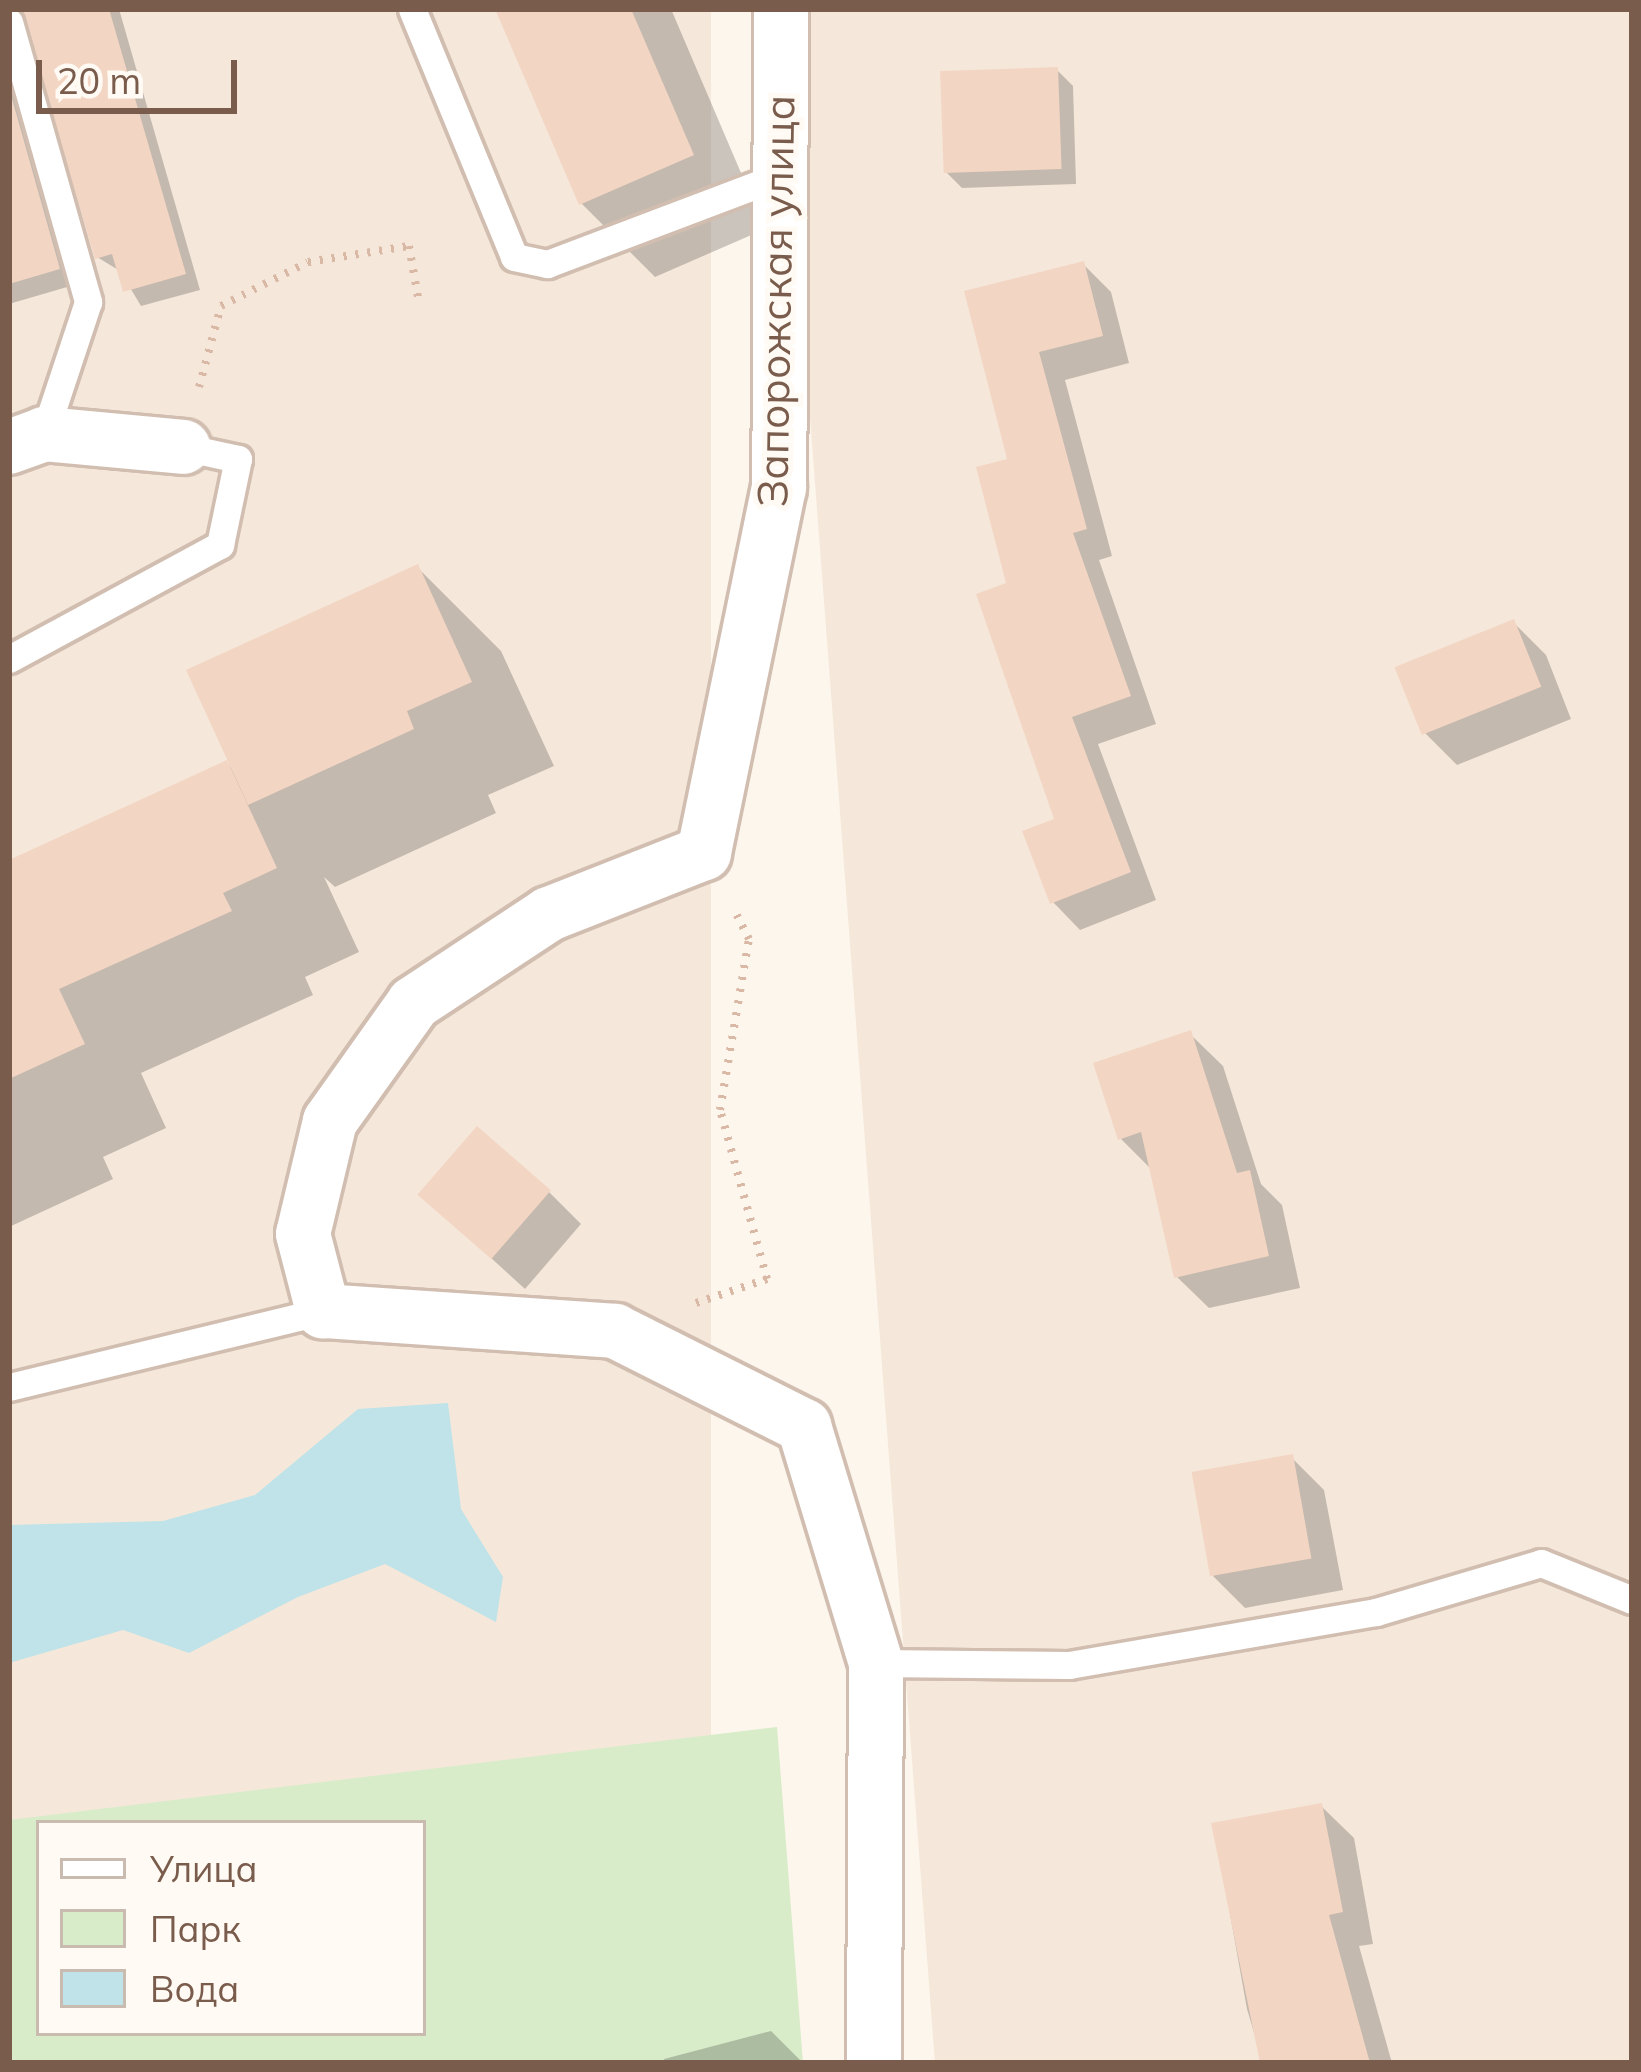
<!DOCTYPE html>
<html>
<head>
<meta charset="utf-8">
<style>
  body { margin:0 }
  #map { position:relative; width:1641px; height:2072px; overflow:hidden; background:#fdf6ec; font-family:Mulish,sans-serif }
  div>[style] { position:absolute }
  .residential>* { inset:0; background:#f5e8da; transform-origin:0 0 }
  .green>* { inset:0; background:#d8ecc9 }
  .water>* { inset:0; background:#bfe3e8 }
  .shadow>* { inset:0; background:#0003 }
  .building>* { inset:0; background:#f3d5c3; transform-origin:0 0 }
  .path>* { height:8px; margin-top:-4px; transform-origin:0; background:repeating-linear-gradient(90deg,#d9b8a5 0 3px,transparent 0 12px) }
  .roads { filter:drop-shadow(3px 0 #d1beb0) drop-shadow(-3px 0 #d1beb0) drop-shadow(0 3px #d1beb0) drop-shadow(0 -3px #d1beb0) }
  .lane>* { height:27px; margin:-13.5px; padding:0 13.5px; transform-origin:13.5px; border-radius:13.5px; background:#fff }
  .street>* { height:54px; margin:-27px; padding:0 27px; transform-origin:27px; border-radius:27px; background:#fff }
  span { translate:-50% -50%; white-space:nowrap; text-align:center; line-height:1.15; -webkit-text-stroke:10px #fffaf3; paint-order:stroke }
  .street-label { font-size:42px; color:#7a5c4d }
  .frame { position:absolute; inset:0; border:12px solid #7a5c4d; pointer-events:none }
  .legend { position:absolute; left:36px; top:1820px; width:390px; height:216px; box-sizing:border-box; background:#fffaf3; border:3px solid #cabbb1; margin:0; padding:15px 21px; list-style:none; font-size:36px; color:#7a5c4d }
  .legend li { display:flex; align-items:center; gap:24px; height:60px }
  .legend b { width:60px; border:3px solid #cabbb1 }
  .scale { position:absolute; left:36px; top:60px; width:201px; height:54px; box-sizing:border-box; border:6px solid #7a5c4d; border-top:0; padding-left:15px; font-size:36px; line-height:42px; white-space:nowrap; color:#7a5c4d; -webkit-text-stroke:9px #fffaf3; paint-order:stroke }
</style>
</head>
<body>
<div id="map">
  <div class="residential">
    <i style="left:9px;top:9px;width:702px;height:1811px"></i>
    <i style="clip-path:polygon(779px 9px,1632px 9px,1632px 2063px,935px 2063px)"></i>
  </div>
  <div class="green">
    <i style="clip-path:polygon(evenodd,777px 1727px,803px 2063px,9px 2063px,9px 1820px,777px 1727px,39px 1823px,423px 1823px,423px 2033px,39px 2033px,39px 1823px)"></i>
  </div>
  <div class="water">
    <i style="clip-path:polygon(448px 1403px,461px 1509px,503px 1577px,496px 1622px,385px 1564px,298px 1597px,189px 1653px,123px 1630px,9px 1663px,9px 1525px,163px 1521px,255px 1495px,358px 1409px)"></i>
  </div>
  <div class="shadow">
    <i style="clip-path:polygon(9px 9px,119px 9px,200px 290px,141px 306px,120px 271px,97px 257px,31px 24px,22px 18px,9px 39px)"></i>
    <i style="clip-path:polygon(498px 9px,671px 9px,765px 229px,655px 277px,582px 204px)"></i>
    <i style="clip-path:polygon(9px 54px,74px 285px,9px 304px)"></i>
    <i style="clip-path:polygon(1057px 70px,1073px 86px,1076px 184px,962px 188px,946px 172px)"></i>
    <i style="clip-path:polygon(1083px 264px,1111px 292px,1129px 363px,1065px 380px,1112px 556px,1099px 560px,1156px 724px,1098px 744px,1156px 900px,1080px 930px,1053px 902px,1057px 821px,1010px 585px,1011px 461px,967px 294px)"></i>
    <i style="clip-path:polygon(417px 567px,501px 651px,554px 766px,488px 795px,496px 813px,335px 887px,324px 877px,359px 952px,305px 977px,313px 995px,141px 1073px,166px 1128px,103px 1157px,113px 1179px,9px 1227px,9px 863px,227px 763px,236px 773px)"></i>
    <i style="clip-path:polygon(1513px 622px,1546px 655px,1571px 719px,1457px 765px,1425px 733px)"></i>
    <i style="clip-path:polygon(1190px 1034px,1223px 1066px,1261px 1184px,1282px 1205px,1300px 1288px,1209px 1308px,1176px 1276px,1153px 1171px,1120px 1138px)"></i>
    <i style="clip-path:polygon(549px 1192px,581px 1224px,525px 1289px,421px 1194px)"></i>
    <i style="clip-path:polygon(1292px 1458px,1324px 1490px,1343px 1590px,1245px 1608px,1213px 1576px)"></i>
    <i style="clip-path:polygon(1321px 1806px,1354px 1838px,1373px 1944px,1359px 1946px,1392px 2063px,1263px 2063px,1247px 2009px,1214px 1825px)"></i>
    <i style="clip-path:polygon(771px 2031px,803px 2063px,665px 2063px,664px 2059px)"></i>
  </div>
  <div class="building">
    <i style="clip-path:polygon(21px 9px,109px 9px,186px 274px,123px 292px,112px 254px,95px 259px)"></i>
    <i style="clip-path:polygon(495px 9px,631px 9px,694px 155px,579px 205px)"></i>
    <i style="left:1058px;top:67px;width:102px;height:118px;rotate:88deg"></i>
    <i style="clip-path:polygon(9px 88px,60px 269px,9px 284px)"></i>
    <i style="clip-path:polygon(1084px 261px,1103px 336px,1039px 352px,1087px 529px,1073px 533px,1131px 696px,1072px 717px,1131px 872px,1050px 904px,1022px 831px,1054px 819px,976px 594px,1006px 583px,976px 467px,1007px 459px,964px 291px)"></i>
    <i style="clip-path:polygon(418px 564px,472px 682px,407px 711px,414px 729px,248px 805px,186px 670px)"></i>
    <i style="left:1514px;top:619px;width:73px;height:129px;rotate:68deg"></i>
    <i style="clip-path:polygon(227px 760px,277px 868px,223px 893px,232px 911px,59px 989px,85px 1044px,9px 1079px,9px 860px)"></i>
    <i style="clip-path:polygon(1191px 1030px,1237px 1173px,1250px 1170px,1269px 1256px,1174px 1278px,1141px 1132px,1118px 1140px,1093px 1063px)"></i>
    <i style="left:477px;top:1126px;width:98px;height:91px;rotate:41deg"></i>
    <i style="left:1293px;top:1454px;width:106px;height:103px;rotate:80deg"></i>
    <i style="clip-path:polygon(1322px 1803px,1343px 1912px,1329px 1915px,1370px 2063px,1260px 2063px,1211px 1823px)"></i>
  </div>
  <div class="path">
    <i style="left:199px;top:387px;width:84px;rotate:-74.8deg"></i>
    <i style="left:221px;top:306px;width:97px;rotate:-26.8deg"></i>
    <i style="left:308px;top:262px;width:102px;rotate:-9deg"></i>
    <i style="left:409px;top:246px;width:58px;rotate:80deg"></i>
    <i style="left:696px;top:1303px;width:75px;rotate:-18.7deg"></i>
    <i style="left:767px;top:1279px;width:175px;rotate:-105.5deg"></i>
    <i style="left:720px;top:1110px;width:173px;rotate:-80.4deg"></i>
    <i style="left:749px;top:939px;width:35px;rotate:-117deg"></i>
  </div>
  <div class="roads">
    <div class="lane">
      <i style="left:412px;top:9px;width:268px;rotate:67.6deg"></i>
      <i style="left:514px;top:257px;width:34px;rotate:12deg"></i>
      <i style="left:547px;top:264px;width:249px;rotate:-20.7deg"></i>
      <i style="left:9px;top:22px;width:291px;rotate:74.2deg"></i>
      <i style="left:88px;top:302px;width:139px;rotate:108.4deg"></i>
      <i style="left:9px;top:659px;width:240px;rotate:-28.4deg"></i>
      <i style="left:220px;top:545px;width:88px;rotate:-78.2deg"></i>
      <i style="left:238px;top:459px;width:56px;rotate:-167.7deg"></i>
      <i style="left:9px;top:1387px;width:323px;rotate:-13.6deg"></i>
      <i style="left:876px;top:1663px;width:193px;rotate:0.6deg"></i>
      <i style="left:1069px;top:1665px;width:312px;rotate:-9.8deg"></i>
      <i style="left:1376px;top:1612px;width:172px;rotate:-16.5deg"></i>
      <i style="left:1541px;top:1563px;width:98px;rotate:22.1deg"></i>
    </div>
    <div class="street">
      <i style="left:781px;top:9px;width:478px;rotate:90.2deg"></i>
      <i style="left:779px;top:487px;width:374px;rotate:101.6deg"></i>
      <i style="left:704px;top:853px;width:167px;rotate:158.5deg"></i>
      <i style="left:549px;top:914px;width:162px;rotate:146.6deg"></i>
      <i style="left:414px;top:1003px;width:145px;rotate:125.4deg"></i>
      <i style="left:330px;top:1121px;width:116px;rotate:103.4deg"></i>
      <i style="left:303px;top:1234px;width:80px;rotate:75.4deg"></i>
      <i style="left:323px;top:1311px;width:293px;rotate:3.9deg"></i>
      <i style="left:615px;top:1331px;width:212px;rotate:26.7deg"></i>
      <i style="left:804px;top:1426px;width:248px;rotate:73.1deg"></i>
      <i style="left:876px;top:1663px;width:400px;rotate:90.3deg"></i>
      <i style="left:9px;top:447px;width:37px;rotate:-20deg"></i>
      <i style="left:44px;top:434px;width:140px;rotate:5.3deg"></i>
    </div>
  </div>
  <div class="street-label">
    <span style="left:776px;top:301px;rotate:-89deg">Запорожская улица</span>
  </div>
  <div class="frame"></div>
  <ul class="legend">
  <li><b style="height:15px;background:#fff"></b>Улица</li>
  <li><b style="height:33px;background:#d8ecc9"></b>Парк</li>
  <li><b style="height:33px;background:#bfe3e8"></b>Вода</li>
  </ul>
  <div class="scale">20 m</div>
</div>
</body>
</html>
